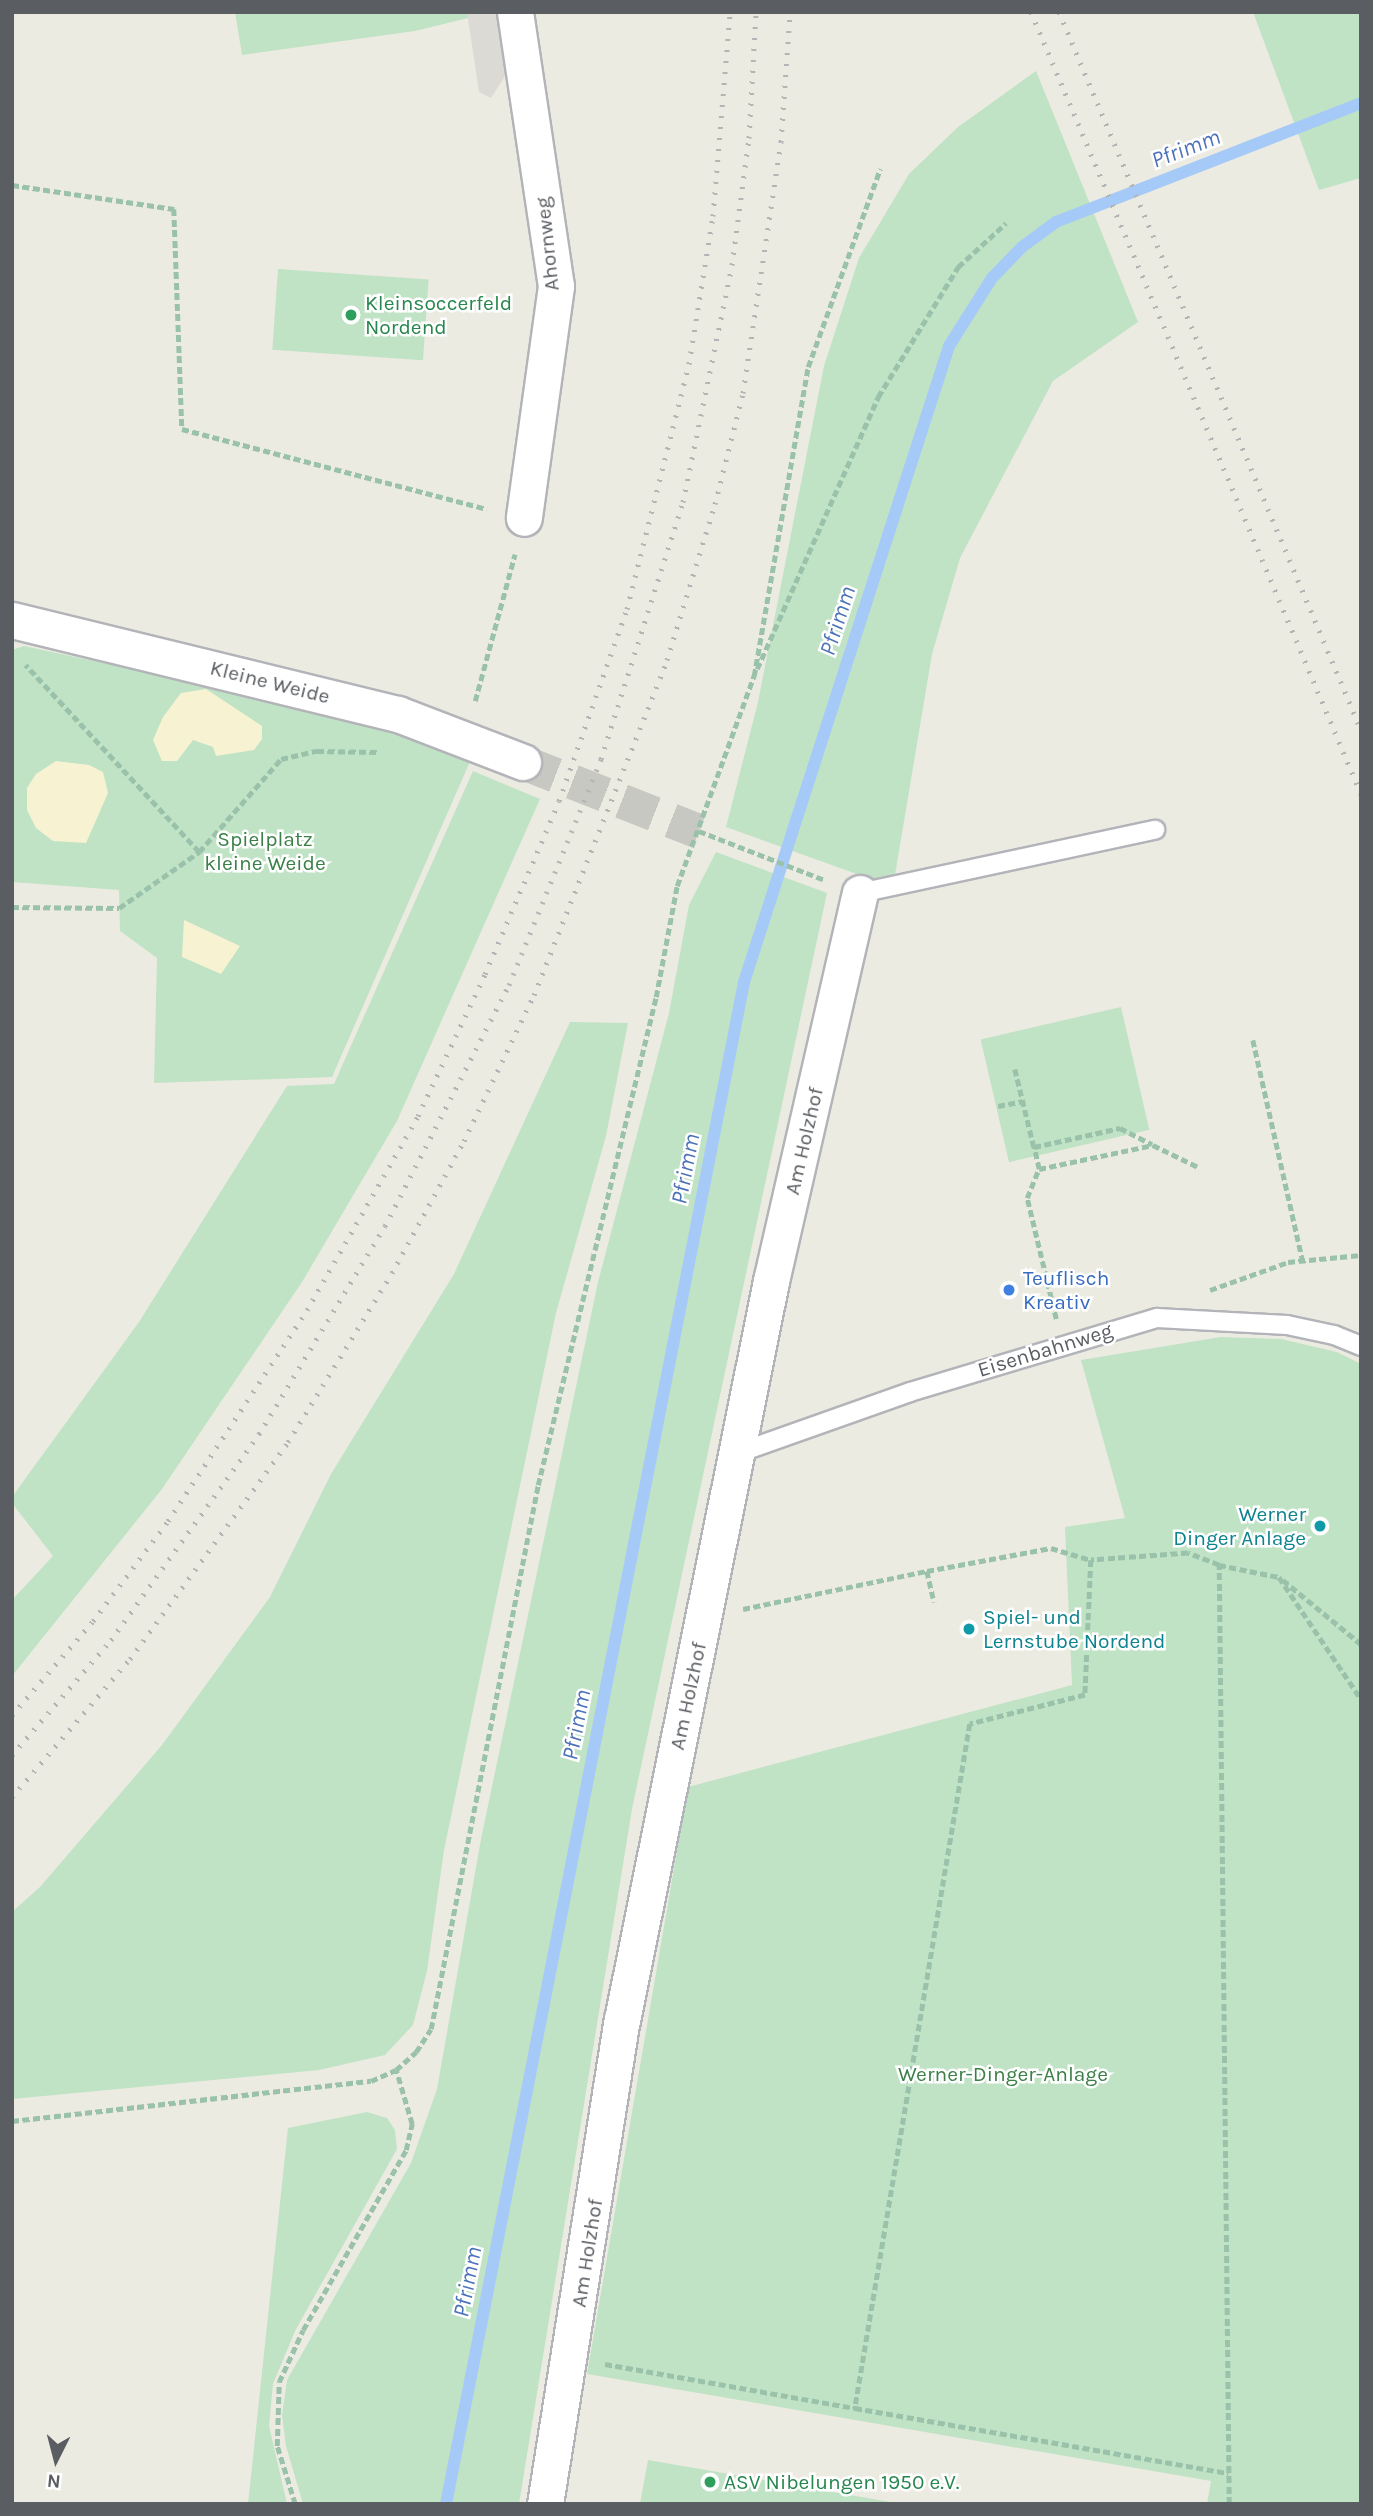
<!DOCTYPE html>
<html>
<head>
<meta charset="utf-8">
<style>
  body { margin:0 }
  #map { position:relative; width:1373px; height:2516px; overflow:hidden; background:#ecebe2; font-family:Karla,sans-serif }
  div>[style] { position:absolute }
  .industrial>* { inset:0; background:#dbdad4 }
  .green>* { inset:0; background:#c0e2c5; transform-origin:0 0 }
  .sand>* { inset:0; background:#f7f3d2 }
  .stream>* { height:12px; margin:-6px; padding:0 6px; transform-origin:6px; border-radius:6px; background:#a6caf8 }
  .minor-tunnel>* { height:35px; margin-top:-17.5px; transform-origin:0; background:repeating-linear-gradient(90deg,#c8c8c2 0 35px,transparent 0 53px) }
  .path>* { height:4.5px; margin-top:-2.25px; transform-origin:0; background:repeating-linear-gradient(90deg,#9ac2ab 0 7px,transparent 0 10.5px) }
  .roads { filter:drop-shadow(2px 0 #b3b4b9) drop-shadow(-2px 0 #b3b4b9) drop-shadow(0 2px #b3b4b9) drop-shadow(0 -2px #b3b4b9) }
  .service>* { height:18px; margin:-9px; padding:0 9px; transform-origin:9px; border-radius:9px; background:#fff }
  .minor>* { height:35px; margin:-17.5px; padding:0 17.5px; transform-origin:17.5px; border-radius:17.5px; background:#fff }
  .rail>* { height:5px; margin-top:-2.5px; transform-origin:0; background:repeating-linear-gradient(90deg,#b3b4b4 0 2px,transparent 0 11px) }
  .dots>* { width:19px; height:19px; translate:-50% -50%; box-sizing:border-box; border:4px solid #fff; border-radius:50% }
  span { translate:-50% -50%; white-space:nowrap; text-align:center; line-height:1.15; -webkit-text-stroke:5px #fff; paint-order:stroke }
  .street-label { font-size:21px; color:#5a5d62 }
  .leisure-label { font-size:21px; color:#27864d }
  .left { translate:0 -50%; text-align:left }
  .park-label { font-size:21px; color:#3b8047 }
  .shop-label { font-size:21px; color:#366cbe }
  .culture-label { font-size:21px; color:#0d838f }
  .right { translate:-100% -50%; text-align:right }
  .water-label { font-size:23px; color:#4c72b9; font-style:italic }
  .frame { position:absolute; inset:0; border:14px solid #5a5d62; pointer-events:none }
  .north { position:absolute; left:21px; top:2425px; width:70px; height:70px; -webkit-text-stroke:5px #fff; paint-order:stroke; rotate:186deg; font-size:19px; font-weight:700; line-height:28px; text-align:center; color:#5a5d62 }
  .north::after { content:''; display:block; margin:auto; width:24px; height:32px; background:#5a5d62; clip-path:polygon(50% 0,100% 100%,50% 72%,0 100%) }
</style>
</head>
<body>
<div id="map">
  <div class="industrial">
    <i style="clip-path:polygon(467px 12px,507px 12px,514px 62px,491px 98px,479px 92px)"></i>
  </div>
  <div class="green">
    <i style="clip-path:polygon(235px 12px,467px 12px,468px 18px,415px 31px,242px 55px)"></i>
    <i style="clip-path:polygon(1253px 12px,1361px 12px,1361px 178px,1319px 190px)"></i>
    <i style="clip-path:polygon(1036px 71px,1138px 322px,1053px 381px,960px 558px,932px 654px,893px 887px,726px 827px,758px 702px,824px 366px,859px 258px,909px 174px,958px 127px)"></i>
    <i style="left:278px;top:269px;width:151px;height:81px;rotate:4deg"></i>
    <i style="clip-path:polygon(24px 646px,407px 728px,472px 757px,332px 1077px,154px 1083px,157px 958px,120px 931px,119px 890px,12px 882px,12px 650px)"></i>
    <i style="clip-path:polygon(473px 771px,540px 799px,397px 1121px,302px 1282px,162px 1489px,12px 1676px,12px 1600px,53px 1556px,12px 1503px,12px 1497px,139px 1322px,287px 1086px,334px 1084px)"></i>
    <i style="clip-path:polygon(716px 852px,827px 893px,632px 1809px,519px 2504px,303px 2504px,286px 2446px,282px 2415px,287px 2380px,411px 2163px,437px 2089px,481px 1839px,598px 1282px,669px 1013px,689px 905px)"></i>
    <i style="left:1121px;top:1007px;width:126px;height:144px;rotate:77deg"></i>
    <i style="clip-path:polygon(570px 1022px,628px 1023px,606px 1136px,556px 1313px,444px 1850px,427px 1971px,413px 2025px,385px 2055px,319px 2070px,12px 2099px,12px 1912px,40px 1887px,162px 1745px,270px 1597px,331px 1474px,454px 1274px)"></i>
    <i style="clip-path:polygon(1221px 1337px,1281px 1339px,1337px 1352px,1361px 1364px,1361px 2504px,1207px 2504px,1211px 2481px,587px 2374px,688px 1787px,1072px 1685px,1065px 1527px,1125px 1518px,1081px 1360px)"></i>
    <i style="clip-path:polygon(367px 2112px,387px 2118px,395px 2130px,397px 2149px,295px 2331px,273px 2384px,269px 2426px,287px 2504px,248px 2504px,288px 2128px)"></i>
    <i style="clip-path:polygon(648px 2460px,902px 2504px,640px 2504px)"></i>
  </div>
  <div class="sand">
    <i style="clip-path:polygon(206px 689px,262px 726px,262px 739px,254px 750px,216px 756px,213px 747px,193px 740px,177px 761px,162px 761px,153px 740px,163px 717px,181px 693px)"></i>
    <i style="clip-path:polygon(56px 761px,89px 765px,103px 772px,108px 793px,86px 843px,53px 841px,36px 828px,27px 810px,27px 788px,36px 774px)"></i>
    <i style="clip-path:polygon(184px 920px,240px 946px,221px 974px,182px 957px)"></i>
  </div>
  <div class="stream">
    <i style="left:446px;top:2504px;width:1551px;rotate:-78.92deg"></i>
    <i style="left:744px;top:982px;width:668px;rotate:-72.13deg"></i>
    <i style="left:949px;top:346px;width:80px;rotate:-57.7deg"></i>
    <i style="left:992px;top:278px;width:43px;rotate:-45.9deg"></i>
    <i style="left:1022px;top:247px;width:42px;rotate:-36.3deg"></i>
    <i style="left:1056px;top:222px;width:327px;rotate:-21.3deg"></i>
  </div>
  <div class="minor-tunnel">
    <i style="left:523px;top:762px;width:189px;rotate:21.4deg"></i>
  </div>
  <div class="path">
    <i style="left:12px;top:185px;width:164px;rotate:8.4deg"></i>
    <i style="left:174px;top:209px;width:220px;rotate:87.9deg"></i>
    <i style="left:182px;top:429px;width:315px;rotate:14.7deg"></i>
    <i style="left:757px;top:669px;width:298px;rotate:-66deg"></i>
    <i style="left:878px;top:397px;width:153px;rotate:-58.4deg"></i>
    <i style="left:958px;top:267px;width:65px;rotate:-42.5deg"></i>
    <i style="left:475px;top:701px;width:152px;rotate:-74.8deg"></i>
    <i style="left:699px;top:831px;width:135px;rotate:21.3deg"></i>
    <i style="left:199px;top:852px;width:124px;rotate:-48.6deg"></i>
    <i style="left:281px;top:759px;width:37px;rotate:-13deg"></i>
    <i style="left:317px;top:751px;width:61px;rotate:0.9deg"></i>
    <i style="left:12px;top:907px;width:107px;rotate:0.5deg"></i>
    <i style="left:119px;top:908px;width:98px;rotate:-35deg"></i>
    <i style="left:199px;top:852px;width:255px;rotate:-132.9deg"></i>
    <i style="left:1253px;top:1040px;width:227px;rotate:77.3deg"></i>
    <i style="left:1015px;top:1069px;width:80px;rotate:76.3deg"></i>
    <i style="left:998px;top:1106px;width:25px;rotate:-11deg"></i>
    <i style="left:1039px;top:1169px;width:23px;rotate:-103deg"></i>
    <i style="left:1034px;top:1147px;width:88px;rotate:-12.5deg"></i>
    <i style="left:1120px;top:1128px;width:36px;rotate:27deg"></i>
    <i style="left:1210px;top:1290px;width:83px;rotate:-19.7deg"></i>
    <i style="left:1288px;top:1262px;width:73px;rotate:-5.5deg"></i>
    <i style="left:1056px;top:1319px;width:124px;rotate:-103.5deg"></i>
    <i style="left:1027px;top:1198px;width:31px;rotate:-68deg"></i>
    <i style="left:1039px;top:1169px;width:116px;rotate:-11.9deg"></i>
    <i style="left:1153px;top:1145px;width:52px;rotate:26.1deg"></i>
    <i style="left:1219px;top:1565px;width:33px;rotate:-159deg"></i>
    <i style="left:1188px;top:1553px;width:97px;rotate:175.9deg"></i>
    <i style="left:1091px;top:1560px;width:135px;rotate:92.5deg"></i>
    <i style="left:1085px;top:1695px;width:119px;rotate:165.8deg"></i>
    <i style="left:970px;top:1724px;width:694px;rotate:99.54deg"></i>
    <i style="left:855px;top:2408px;width:379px;rotate:9.9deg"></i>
    <i style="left:927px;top:1571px;width:126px;rotate:-10.5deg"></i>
    <i style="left:1051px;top:1548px;width:42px;rotate:16.7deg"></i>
    <i style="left:1283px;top:1580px;width:101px;rotate:39.4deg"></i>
    <i style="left:743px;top:1609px;width:188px;rotate:-11.7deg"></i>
    <i style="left:927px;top:1571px;width:32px;rotate:77deg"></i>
    <i style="left:12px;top:2121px;width:361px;rotate:-6.4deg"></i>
    <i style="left:371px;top:2081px;width:27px;rotate:-24deg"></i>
    <i style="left:396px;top:2070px;width:27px;rotate:-42deg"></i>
    <i style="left:416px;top:2052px;width:27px;rotate:-57deg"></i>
    <i style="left:431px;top:2029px;width:554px;rotate:-78.87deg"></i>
    <i style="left:538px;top:1485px;width:502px;rotate:-76.41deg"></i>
    <i style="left:656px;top:997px;width:113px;rotate:-79.3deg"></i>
    <i style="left:677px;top:886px;width:224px;rotate:-69.9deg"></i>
    <i style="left:754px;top:676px;width:314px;rotate:-80.1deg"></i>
    <i style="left:808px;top:367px;width:211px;rotate:-70deg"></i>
    <i style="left:605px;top:2364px;width:254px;rotate:10deg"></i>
    <i style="left:295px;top:2504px;width:61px;rotate:-107.2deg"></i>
    <i style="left:277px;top:2446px;width:64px;rotate:-88.2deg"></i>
    <i style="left:279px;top:2382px;width:57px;rotate:-65.2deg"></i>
    <i style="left:303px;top:2330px;width:207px;rotate:-60.2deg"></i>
    <i style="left:406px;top:2150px;width:27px;rotate:-77deg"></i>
    <i style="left:412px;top:2124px;width:56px;rotate:-106.5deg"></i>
    <i style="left:1229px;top:2504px;width:939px;rotate:-90.61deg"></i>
    <i style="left:1219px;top:1565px;width:61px;rotate:11.3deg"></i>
    <i style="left:1279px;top:1577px;width:147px;rotate:56.1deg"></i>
  </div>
  <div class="roads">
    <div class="service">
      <i style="left:860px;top:893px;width:302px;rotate:-12.1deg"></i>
      <i style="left:738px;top:1453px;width:182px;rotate:-19.5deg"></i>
      <i style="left:910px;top:1392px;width:258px;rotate:-16.7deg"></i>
      <i style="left:1157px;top:1318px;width:130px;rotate:3.1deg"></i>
      <i style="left:1287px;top:1325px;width:48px;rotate:12deg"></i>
      <i style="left:1334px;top:1335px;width:29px;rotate:22deg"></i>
    </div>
    <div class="minor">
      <i style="left:515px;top:12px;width:277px;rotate:81.5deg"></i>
      <i style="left:556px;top:286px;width:234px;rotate:97.9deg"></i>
      <i style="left:12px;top:620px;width:397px;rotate:13.7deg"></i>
      <i style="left:398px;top:714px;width:134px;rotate:21deg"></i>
      <i style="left:545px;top:2504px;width:490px;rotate:-81deg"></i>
      <i style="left:622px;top:2020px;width:754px;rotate:-78.6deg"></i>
      <i style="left:771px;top:1281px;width:398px;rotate:-77.1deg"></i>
    </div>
  </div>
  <div class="rail">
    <i style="left:1031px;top:12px;width:849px;rotate:67.12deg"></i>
    <i style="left:1059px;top:12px;width:779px;rotate:67.19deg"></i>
    <i style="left:12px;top:1715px;width:124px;rotate:-49.2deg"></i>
    <i style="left:93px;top:1621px;width:125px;rotate:-53.1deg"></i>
    <i style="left:168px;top:1521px;width:253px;rotate:-56.6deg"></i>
    <i style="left:307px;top:1310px;width:224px;rotate:-60.2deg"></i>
    <i style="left:418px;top:1116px;width:157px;rotate:-64.7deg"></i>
    <i style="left:485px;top:974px;width:188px;rotate:-66.8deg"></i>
    <i style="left:559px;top:801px;width:204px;rotate:-70.5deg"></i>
    <i style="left:627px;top:609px;width:253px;rotate:-75.8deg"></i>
    <i style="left:689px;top:364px;width:150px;rotate:-80.8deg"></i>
    <i style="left:713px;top:216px;width:205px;rotate:-85.2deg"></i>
    <i style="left:12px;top:1755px;width:152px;rotate:-49.3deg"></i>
    <i style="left:111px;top:1640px;width:254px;rotate:-54.3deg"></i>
    <i style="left:259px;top:1434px;width:243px;rotate:-58.8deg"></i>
    <i style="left:385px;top:1226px;width:271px;rotate:-62.8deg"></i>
    <i style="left:509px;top:985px;width:244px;rotate:-67.8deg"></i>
    <i style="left:601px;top:759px;width:270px;rotate:-72.3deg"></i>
    <i style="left:683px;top:502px;width:242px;rotate:-78.3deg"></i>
    <i style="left:732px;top:265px;width:128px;rotate:-82.4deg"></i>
    <i style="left:749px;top:138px;width:126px;rotate:-86.8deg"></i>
    <i style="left:12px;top:1797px;width:182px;rotate:-49.5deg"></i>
    <i style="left:130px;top:1659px;width:268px;rotate:-53.9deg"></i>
    <i style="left:288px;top:1442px;width:198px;rotate:-58.4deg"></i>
    <i style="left:392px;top:1273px;width:150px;rotate:-61.4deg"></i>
    <i style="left:464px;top:1141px;width:162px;rotate:-64.4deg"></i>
    <i style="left:534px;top:995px;width:360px;rotate:-68.3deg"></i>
    <i style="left:667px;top:660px;width:163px;rotate:-72.9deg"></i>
    <i style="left:715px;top:504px;width:114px;rotate:-75.8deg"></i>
    <i style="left:743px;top:393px;width:254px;rotate:-81.4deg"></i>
    <i style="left:781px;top:142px;width:130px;rotate:-86deg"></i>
  </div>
  <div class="dots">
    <i style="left:351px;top:315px;background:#2e9e5b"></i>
    <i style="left:1009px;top:1290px;background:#3f7fe0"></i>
    <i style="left:1320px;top:1526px;background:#0f9aa8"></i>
    <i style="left:969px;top:1629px;background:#0f9aa8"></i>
    <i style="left:710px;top:2482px;background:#2e9e5b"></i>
  </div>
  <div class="street-label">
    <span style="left:547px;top:244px;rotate:-96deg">Ahornweg</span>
    <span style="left:270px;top:682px;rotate:14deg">Kleine Weide</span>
    <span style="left:804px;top:1141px;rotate:-77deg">Am Holzhof</span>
    <span style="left:1045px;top:1350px;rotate:-17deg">Eisenbahnweg</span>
    <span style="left:688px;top:1696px;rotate:-78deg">Am Holzhof</span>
    <span style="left:587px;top:2253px;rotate:-81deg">Am Holzhof</span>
  </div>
  <div class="leisure-label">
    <span class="left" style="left:365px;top:315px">Kleinsoccerfeld<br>Nordend</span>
    <span class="left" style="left:724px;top:2482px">ASV Nibelungen 1950 e.V.</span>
  </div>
  <div class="park-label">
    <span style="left:265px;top:851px">Spielplatz<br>kleine Weide</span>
    <span style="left:1003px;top:2074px">Werner-Dinger-Anlage</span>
  </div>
  <div class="shop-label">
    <span class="left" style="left:1023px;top:1290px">Teuflisch<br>Kreativ</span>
  </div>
  <div class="culture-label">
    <span class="right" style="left:1306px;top:1526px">Werner<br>Dinger Anlage</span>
    <span class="left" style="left:983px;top:1629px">Spiel- und<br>Lernstube Nordend</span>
  </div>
  <div class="water-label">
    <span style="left:1186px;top:149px;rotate:-21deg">Pfrimm</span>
    <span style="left:838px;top:621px;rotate:-72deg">Pfrimm</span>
    <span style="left:686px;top:1169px;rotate:-79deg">Pfrimm</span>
    <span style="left:577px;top:1725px;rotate:-79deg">Pfrimm</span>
    <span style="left:468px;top:2282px;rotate:-79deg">Pfrimm</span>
  </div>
  <div class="frame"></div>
  <div class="north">N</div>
</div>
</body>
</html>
